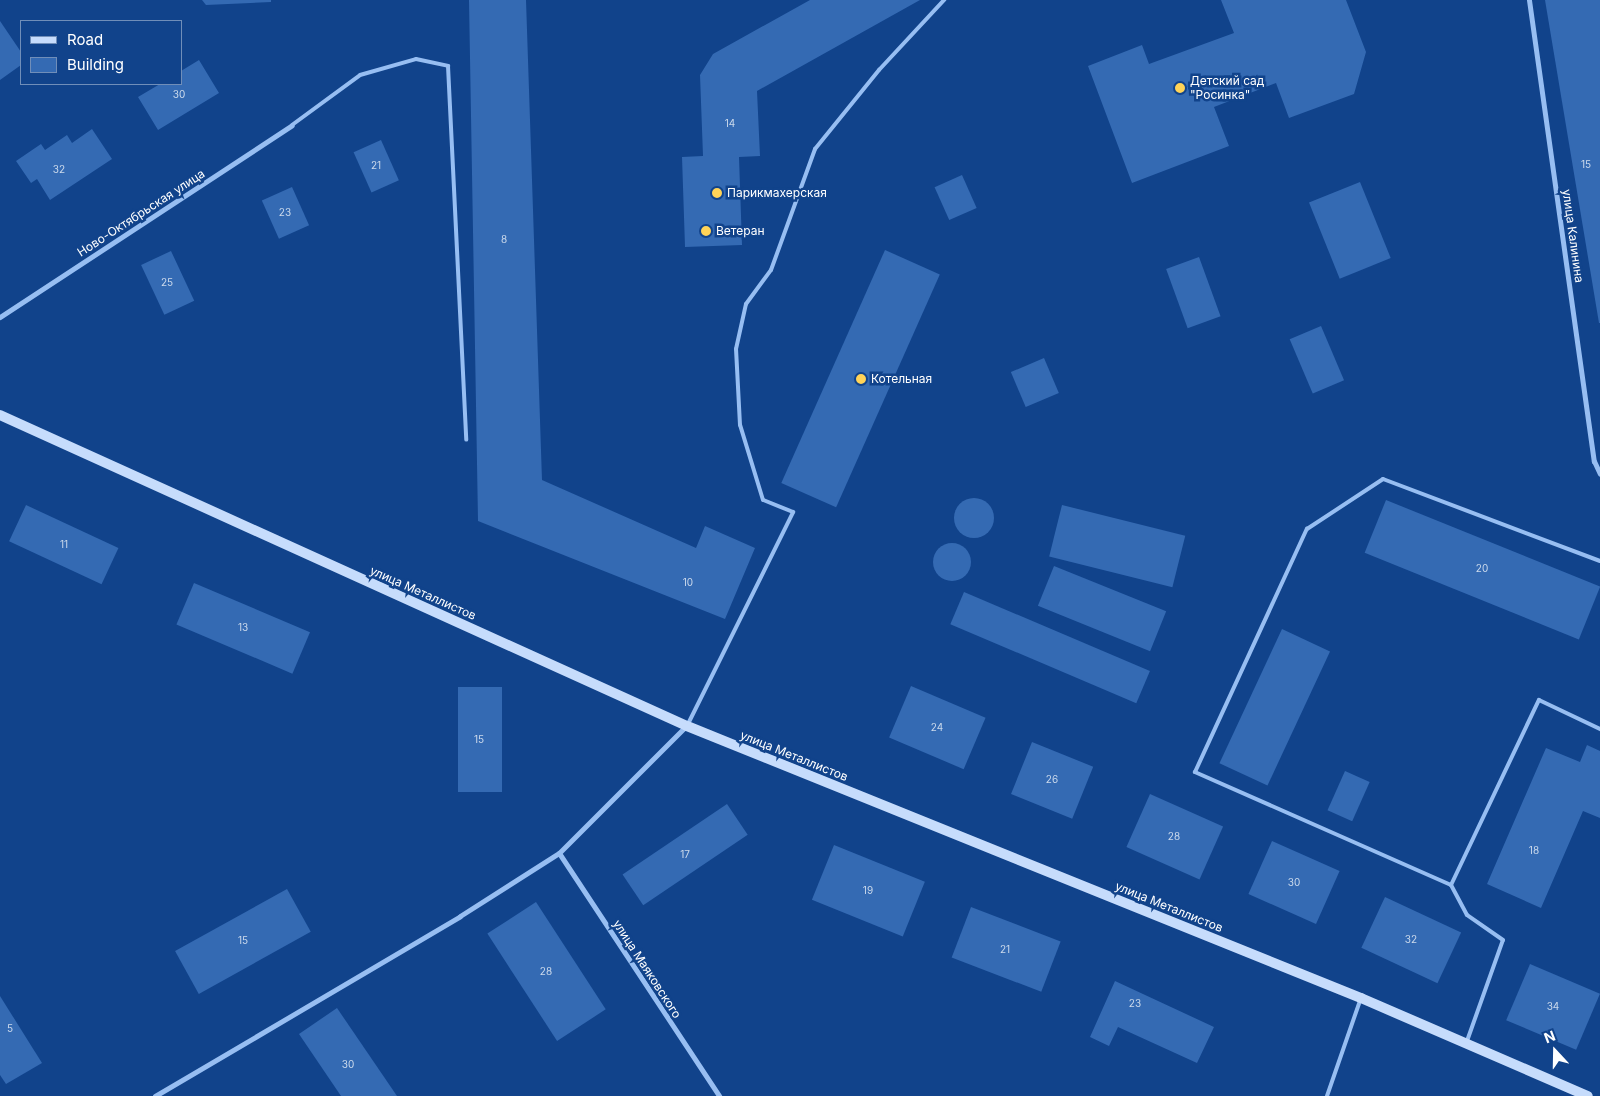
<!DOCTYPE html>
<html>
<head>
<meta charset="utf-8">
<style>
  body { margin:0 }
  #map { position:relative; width:1600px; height:1096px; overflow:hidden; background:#11438b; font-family:Inter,sans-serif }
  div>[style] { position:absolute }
  .building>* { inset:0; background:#346ab3; transform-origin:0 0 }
  .round { border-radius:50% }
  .lane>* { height:4px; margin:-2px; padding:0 2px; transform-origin:2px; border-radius:2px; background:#97bef2 }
  .street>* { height:5px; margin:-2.5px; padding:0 2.5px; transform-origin:2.5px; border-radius:2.5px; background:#97bef2 }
  .secondary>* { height:10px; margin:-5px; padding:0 5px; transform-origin:5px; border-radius:5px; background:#c6dcfc }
  .dots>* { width:14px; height:14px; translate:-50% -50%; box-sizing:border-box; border:2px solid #11438b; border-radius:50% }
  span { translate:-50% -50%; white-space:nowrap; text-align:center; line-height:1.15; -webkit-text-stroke:5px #11438b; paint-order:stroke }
  .number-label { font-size:10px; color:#ccdaec }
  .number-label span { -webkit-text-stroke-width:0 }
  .poi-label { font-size:12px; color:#fff }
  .left { translate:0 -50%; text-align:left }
  .street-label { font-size:12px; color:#fff }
  .legend { position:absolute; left:20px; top:20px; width:162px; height:65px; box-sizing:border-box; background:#11438b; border:1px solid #708eb9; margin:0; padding:6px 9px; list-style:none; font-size:15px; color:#fff }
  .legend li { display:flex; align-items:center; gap:10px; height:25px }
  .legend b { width:25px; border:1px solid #708eb9 }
  .north { position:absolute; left:1530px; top:1026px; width:50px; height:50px; -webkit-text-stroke:4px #11438b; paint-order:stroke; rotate:339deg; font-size:14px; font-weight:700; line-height:20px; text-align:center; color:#fff }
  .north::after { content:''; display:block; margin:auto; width:18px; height:22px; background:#fff; clip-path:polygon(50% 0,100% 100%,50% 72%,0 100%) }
</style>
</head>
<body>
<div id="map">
  <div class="building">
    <i style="clip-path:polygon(202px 0,271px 0,271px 2px,206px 5px)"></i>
    <i style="clip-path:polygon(469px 0,526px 0,542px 480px,696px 548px,705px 526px,755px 548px,725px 619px,478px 521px)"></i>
    <i style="clip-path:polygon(810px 0,920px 0,757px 91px,760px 156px,739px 157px,742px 245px,685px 247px,682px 157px,703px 156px,700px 75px,713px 54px)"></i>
    <i style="clip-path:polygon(1221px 0,1346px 0,1366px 52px,1354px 94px,1289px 118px,1276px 83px,1214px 107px,1229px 146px,1132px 183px,1088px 66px,1142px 45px,1149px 64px,1234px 33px)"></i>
    <i style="clip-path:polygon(1545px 0,1600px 0,1600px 323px,1599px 323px)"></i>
    <i style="clip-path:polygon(0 21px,21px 52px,21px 65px,0 80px)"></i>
    <i style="clip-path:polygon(199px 60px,219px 93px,158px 130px,138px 97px,160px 84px,181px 84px,181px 71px)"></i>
    <i style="clip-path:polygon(92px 129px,112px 159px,50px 200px,37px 179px,31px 183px,16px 161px,41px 144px,45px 150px,67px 135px,72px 143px)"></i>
    <i style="left:381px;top:140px;width:44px;height:30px;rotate:66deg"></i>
    <i style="left:962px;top:175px;width:36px;height:30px;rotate:66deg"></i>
    <i style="left:1360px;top:182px;width:82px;height:55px;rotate:68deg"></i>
    <i style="left:292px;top:187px;width:42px;height:33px;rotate:66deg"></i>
    <i style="left:885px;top:250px;width:60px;height:255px;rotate:24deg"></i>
    <i style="left:171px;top:251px;width:55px;height:33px;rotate:65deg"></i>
    <i style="left:1199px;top:257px;width:63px;height:35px;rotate:70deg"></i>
    <i style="left:1321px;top:326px;width:59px;height:34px;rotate:67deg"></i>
    <i style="left:1044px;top:358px;width:38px;height:36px;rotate:67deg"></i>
    <i class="round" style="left:954px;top:498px;width:40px;height:40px"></i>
    <i style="left:1386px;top:500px;width:231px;height:57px;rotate:22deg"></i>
    <i style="left:26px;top:505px;width:102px;height:40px;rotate:25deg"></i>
    <i style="left:1062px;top:505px;width:127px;height:53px;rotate:14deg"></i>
    <i class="round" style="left:933px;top:543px;width:38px;height:38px"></i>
    <i style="left:1054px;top:566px;width:121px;height:43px;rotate:22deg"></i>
    <i style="left:194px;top:583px;width:126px;height:45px;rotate:23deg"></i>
    <i style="left:964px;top:592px;width:202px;height:35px;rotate:23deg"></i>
    <i style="left:1282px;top:629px;width:53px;height:148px;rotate:25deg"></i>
    <i style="left:911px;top:686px;width:81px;height:56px;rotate:23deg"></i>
    <i style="left:458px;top:687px;width:44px;height:105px"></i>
    <i style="left:1032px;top:742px;width:66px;height:56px;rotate:22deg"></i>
    <i style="clip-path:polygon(1587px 745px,1600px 751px,1600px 818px,1583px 811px,1541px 908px,1487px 884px,1546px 748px,1580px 762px)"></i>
    <i style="left:1345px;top:771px;width:27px;height:43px;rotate:24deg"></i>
    <i style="left:1150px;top:794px;width:80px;height:58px;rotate:24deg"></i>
    <i style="left:727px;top:804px;width:37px;height:126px;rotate:56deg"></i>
    <i style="left:1272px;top:841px;width:74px;height:58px;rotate:24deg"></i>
    <i style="left:834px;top:845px;width:98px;height:59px;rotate:22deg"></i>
    <i style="left:287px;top:889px;width:49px;height:128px;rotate:61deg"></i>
    <i style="left:1385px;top:897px;width:84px;height:56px;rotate:25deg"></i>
    <i style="left:536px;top:902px;width:128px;height:58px;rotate:57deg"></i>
    <i style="left:971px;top:907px;width:96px;height:54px;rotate:21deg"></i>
    <i style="left:1530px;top:964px;width:76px;height:61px;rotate:23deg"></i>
    <i style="clip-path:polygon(1115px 981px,1214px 1027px,1197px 1063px,1118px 1027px,1109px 1046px,1090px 1037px)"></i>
    <i style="clip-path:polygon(0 996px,42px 1063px,6px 1084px,0 1075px)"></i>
    <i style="clip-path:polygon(337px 1008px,397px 1096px,341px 1096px,299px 1034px)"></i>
  </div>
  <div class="lane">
    <i style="left:292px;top:125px;width:84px;rotate:-36.3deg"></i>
    <i style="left:360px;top:75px;width:58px;rotate:-15.9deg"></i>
    <i style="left:416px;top:59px;width:33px;rotate:12deg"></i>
    <i style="left:448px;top:66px;width:374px;rotate:87.2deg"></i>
    <i style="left:687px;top:726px;width:239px;rotate:-63.6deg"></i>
    <i style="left:793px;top:512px;width:32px;rotate:-158deg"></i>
    <i style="left:763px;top:500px;width:78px;rotate:-107deg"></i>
    <i style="left:740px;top:425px;width:76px;rotate:-93deg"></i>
    <i style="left:736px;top:349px;width:46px;rotate:-77.5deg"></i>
    <i style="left:746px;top:304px;width:42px;rotate:-53.7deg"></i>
    <i style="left:771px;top:270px;width:129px;rotate:-70deg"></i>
    <i style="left:815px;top:149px;width:102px;rotate:-51deg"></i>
    <i style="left:879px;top:70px;width:96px;rotate:-47.1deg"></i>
    <i style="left:1451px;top:885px;width:205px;rotate:-64.6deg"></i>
    <i style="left:1539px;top:700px;width:68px;rotate:25.4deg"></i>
    <i style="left:1467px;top:1041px;width:107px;rotate:-70.4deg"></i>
    <i style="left:1503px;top:940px;width:44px;rotate:-145.2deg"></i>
    <i style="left:1467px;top:915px;width:34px;rotate:-118deg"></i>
    <i style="left:1451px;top:885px;width:280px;rotate:-156.2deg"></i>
    <i style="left:1195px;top:772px;width:268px;rotate:-65.3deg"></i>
    <i style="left:1307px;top:529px;width:91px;rotate:-33.3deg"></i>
    <i style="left:1383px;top:479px;width:232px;rotate:20.7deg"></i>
    <i style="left:1327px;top:1096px;width:104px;rotate:-70.9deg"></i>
  </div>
  <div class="street">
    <i style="left:1529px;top:0;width:466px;rotate:82deg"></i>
    <i style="left:1594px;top:461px;width:14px;rotate:65deg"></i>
    <i style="left:0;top:317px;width:349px;rotate:-33.3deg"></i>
    <i style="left:559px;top:853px;width:291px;rotate:56.6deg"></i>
    <i style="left:155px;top:1096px;width:354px;rotate:-30.5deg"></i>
    <i style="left:460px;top:916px;width:117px;rotate:-32.5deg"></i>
    <i style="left:559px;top:853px;width:180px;rotate:-45deg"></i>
  </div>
  <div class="secondary">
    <i style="left:0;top:415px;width:754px;rotate:24.36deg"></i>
    <i style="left:687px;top:726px;width:727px;rotate:21.98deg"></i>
    <i style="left:1361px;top:998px;width:247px;rotate:23.4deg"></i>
  </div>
  <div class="dots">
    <i style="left:1180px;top:88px;background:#ffd358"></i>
    <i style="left:717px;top:193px;background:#ffd358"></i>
    <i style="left:706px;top:231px;background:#ffd358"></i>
    <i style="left:861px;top:379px;background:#ffd358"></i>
  </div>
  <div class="number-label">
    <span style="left:179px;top:95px">30</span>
    <span style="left:730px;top:124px">14</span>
    <span style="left:1586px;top:165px">15</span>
    <span style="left:376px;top:166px">21</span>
    <span style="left:59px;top:170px">32</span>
    <span style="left:285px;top:213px">23</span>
    <span style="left:504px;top:240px">8</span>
    <span style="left:167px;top:283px">25</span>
    <span style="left:64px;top:545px">11</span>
    <span style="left:1482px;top:569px">20</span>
    <span style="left:688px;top:583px">10</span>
    <span style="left:243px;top:628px">13</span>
    <span style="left:937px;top:728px">24</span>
    <span style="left:479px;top:740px">15</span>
    <span style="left:1052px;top:780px">26</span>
    <span style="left:1174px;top:837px">28</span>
    <span style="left:1534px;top:851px">18</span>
    <span style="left:685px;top:855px">17</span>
    <span style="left:1294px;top:883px">30</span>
    <span style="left:868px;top:891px">19</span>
    <span style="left:1411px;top:940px">32</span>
    <span style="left:243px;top:941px">15</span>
    <span style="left:1005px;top:950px">21</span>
    <span style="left:546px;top:972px">28</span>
    <span style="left:1135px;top:1004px">23</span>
    <span style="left:1553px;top:1007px">34</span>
    <span style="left:10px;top:1029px">5</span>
    <span style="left:348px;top:1065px">30</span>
  </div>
  <div class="poi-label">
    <span class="left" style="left:1190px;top:88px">Детский сад<br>"Росинка"</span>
    <span class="left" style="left:727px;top:193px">Парикмахерская</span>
    <span class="left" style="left:716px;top:231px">Ветеран</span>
    <span class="left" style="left:871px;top:379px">Котельная</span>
  </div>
  <div class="street-label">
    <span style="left:141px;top:213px;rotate:-33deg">Ново-Октябрьская улица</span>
    <span style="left:1573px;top:236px;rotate:82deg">улица Калинина</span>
    <span style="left:423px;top:593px;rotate:24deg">улица Металлистов</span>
    <span style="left:794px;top:756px;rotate:22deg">улица Металлистов</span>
    <span style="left:1169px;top:907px;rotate:22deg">улица Металлистов</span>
    <span style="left:647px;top:969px;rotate:57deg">улица Маяковского</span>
  </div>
  <ul class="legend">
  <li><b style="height:6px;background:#c6dcfc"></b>Road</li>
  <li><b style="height:14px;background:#346ab3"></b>Building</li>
  </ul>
  <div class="north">N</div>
</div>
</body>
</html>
